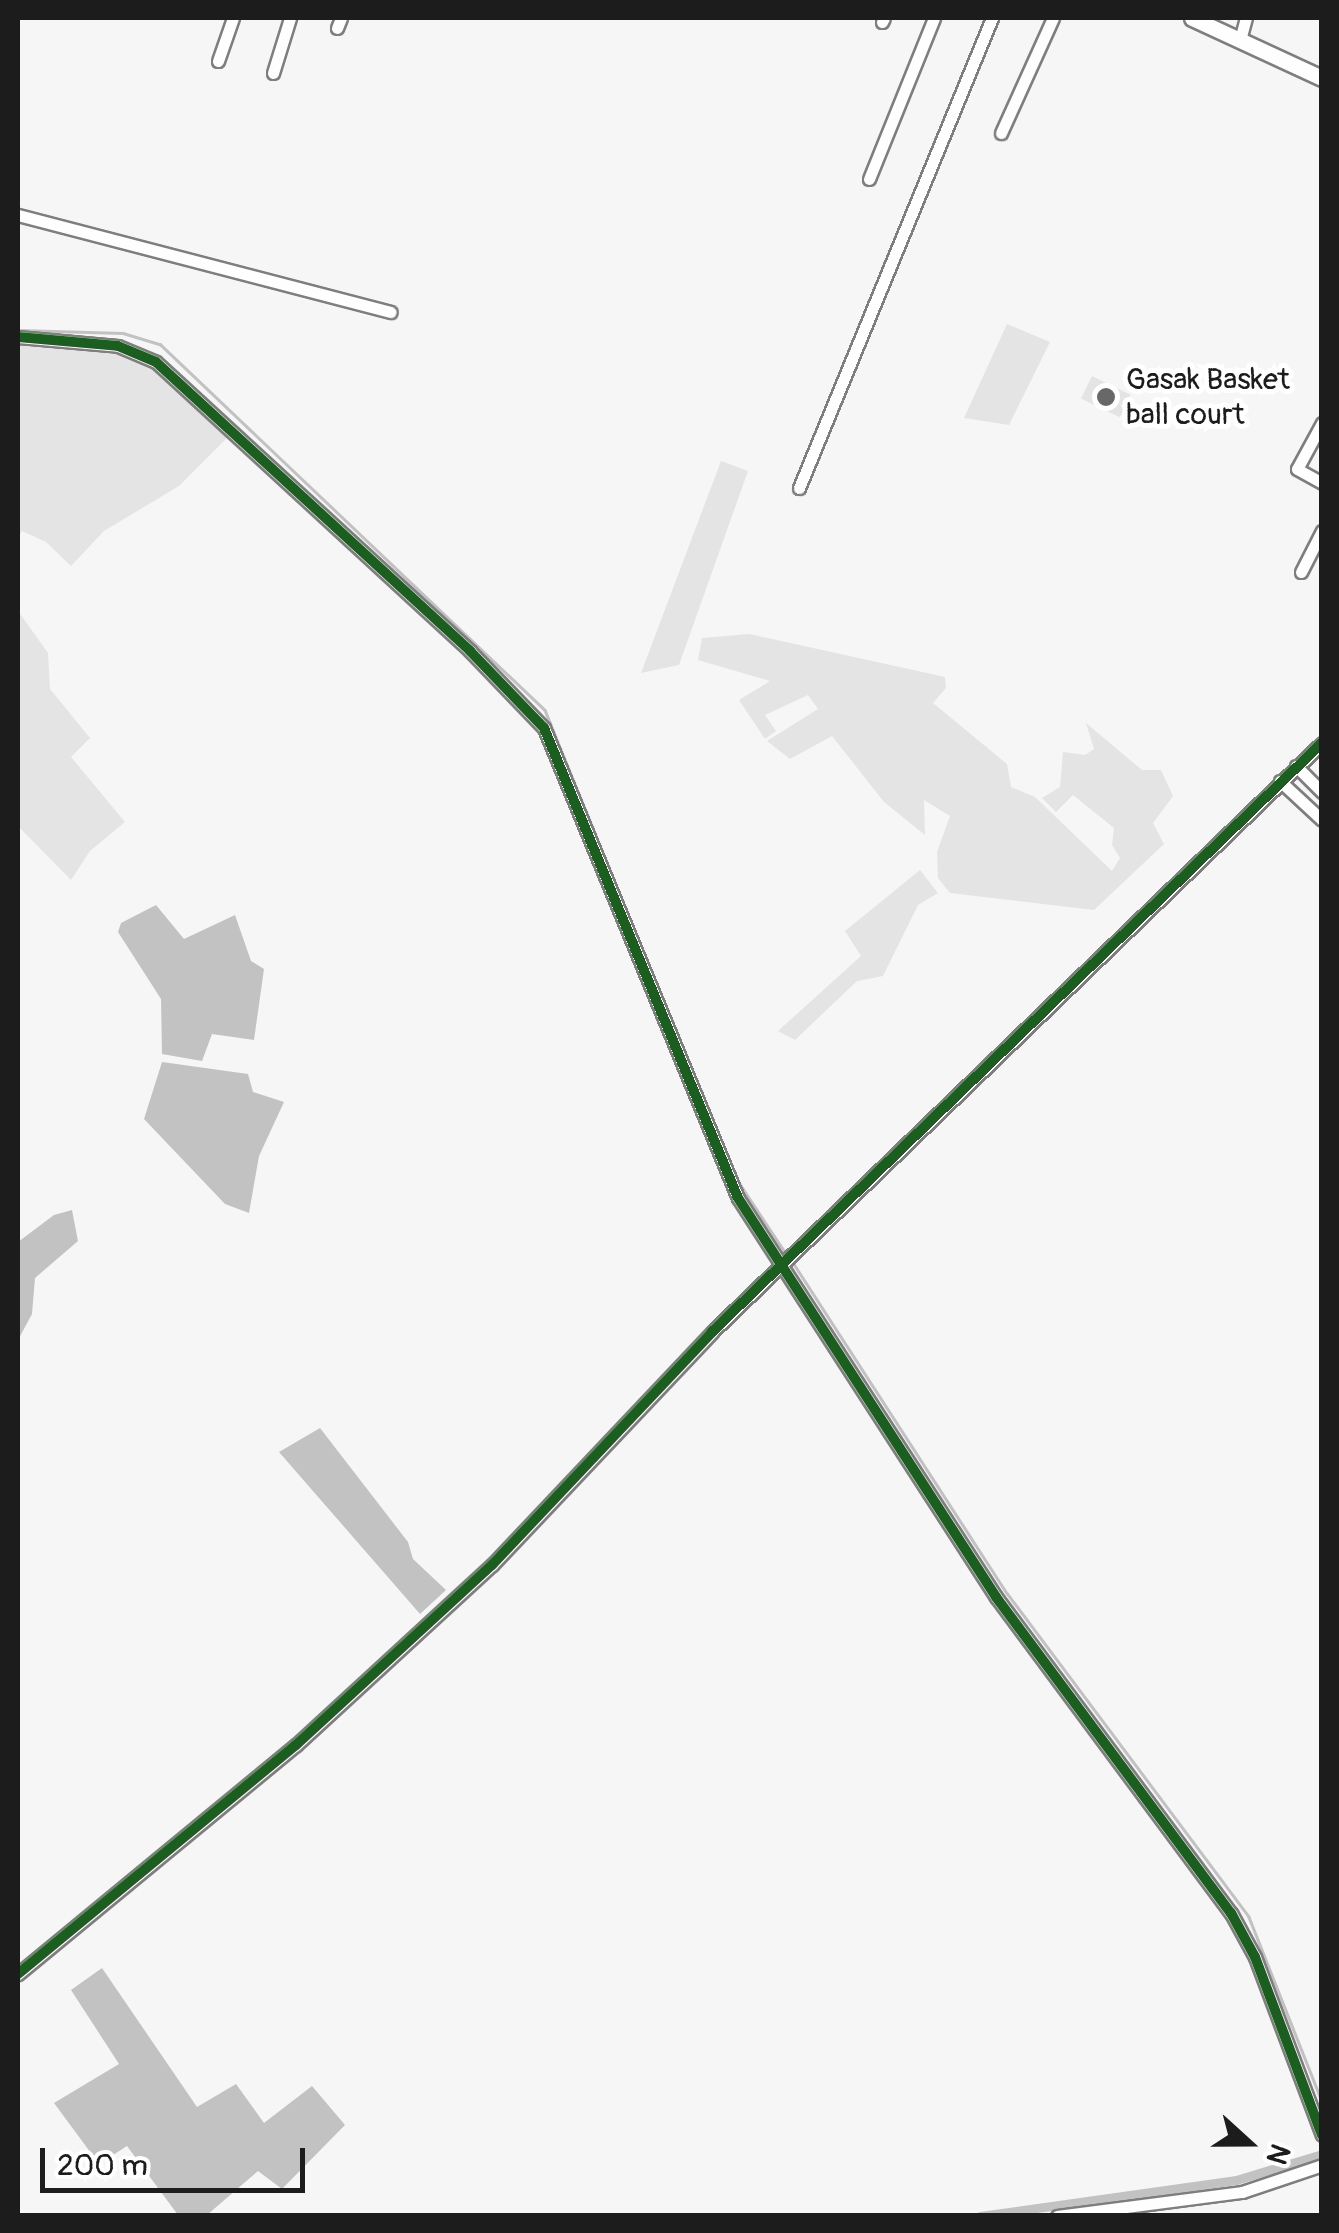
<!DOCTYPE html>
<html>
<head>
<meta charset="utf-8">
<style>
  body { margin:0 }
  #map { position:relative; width:1339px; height:2233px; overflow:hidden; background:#f6f6f6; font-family:Pangolin,sans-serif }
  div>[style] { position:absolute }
  .green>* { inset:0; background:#e4e4e4; transform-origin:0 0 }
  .water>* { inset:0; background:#c2c2c2 }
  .stream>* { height:2.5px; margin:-1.25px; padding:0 1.25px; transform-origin:1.25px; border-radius:1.25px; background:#c2c2c2 }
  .canal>* { height:9px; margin:-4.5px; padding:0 4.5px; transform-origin:4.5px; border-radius:4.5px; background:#c2c2c2 }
  .roads { filter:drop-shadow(2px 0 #7e7e7e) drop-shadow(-2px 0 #7e7e7e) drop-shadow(0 2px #7e7e7e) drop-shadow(0 -2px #7e7e7e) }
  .street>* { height:11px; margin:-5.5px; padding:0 5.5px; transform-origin:5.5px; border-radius:5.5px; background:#fefefe }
  .secondary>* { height:15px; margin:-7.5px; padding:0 7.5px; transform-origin:7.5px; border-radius:7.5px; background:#fefefe }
  .cycleway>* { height:10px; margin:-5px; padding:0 5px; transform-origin:5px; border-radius:5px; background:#1b5e20 }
  .dots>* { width:28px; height:28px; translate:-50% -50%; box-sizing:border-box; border:5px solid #fff; border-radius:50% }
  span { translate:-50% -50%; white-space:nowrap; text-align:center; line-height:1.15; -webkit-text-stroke:10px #fff; paint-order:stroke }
  .poi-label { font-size:30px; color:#1c1c1c }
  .left { translate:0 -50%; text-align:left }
  .frame { position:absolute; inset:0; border:20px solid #1c1c1c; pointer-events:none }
  .north { position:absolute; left:1199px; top:2093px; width:100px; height:100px; -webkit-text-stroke:8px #fff; paint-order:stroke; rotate:111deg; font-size:28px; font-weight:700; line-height:40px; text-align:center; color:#1c1c1c }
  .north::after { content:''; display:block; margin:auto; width:35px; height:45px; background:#1c1c1c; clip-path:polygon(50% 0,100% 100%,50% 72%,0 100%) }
  .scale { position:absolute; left:40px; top:2148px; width:265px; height:45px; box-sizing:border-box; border:5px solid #1c1c1c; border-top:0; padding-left:12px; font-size:30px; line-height:35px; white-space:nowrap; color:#1c1c1c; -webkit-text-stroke:8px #fff; paint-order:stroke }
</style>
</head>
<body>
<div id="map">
  <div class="green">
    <i style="clip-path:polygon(1007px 324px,1050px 342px,1009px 425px,964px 418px)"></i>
    <i style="clip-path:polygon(18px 339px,135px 355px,178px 387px,227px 438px,179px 486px,104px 531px,71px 566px,46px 542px,22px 531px,18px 539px)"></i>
    <i style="left:1092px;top:376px;width:43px;height:25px;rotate:26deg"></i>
    <i style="clip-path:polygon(721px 461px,748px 471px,679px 665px,641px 673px)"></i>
    <i style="clip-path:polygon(18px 611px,48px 653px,50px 689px,90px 738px,71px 757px,125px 822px,90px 851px,71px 880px,18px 826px)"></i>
    <i style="clip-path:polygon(749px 634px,945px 677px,946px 688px,933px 703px,1007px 764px,1011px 787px,1035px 797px,1112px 871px,1120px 858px,1112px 845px,1114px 828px,1073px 795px,1056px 812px,1042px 798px,1060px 787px,1063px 752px,1085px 755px,1094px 749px,1086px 723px,1142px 770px,1161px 770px,1173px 796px,1153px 823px,1164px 844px,1094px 910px,950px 893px,938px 878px,937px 852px,950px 816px,924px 800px,925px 835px,884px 802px,832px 736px,790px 759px,767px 741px,818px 709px,808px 695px,765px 715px,776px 731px,765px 739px,739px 700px,770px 681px,698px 660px,702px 638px)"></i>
    <i style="clip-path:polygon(920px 870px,938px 893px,918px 905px,883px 976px,857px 981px,795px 1040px,778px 1031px,861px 956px,845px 931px)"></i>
  </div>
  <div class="water">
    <i style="clip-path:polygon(156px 905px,184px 939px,235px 915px,251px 961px,264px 969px,254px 1040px,212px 1034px,202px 1061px,162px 1054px,161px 999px,118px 932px,121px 923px)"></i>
    <i style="clip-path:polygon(162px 1062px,248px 1074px,253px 1092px,284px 1102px,259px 1156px,249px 1213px,225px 1204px,144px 1119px)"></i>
    <i style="clip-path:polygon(72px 1210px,78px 1241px,35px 1278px,32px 1314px,18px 1340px,18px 1242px,54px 1215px)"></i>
    <i style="clip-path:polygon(320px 1428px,408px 1542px,413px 1559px,446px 1590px,420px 1614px,279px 1452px)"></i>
    <i style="clip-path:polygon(102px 1968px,197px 2107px,236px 2084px,264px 2123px,312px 2086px,345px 2125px,282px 2189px,258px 2171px,207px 2215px,178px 2215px,127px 2146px,99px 2164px,54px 2103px,119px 2064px,71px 1990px)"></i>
  </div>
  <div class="stream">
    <i style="left:18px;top:330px;width:105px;rotate:1.6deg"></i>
    <i style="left:123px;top:333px;width:39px;rotate:17deg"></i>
    <i style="left:160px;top:344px;width:531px;rotate:43.55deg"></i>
    <i style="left:545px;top:710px;width:433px;rotate:67.9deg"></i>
    <i style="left:736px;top:1178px;width:92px;rotate:56.5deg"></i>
    <i style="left:792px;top:1261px;width:396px;rotate:57.1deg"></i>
    <i style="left:1007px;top:1593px;width:404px;rotate:53.2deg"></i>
    <i style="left:1249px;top:1917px;width:198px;rotate:68.4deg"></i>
  </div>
  <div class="canal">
    <i style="left:980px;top:2216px;width:259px;rotate:-8deg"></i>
    <i style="left:1236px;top:2180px;width:90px;rotate:-16.8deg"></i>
  </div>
  <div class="roads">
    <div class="street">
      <i style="left:882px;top:22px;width:4px;rotate:-63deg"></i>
      <i style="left:337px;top:28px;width:11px;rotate:-68deg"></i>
      <i style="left:1240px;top:40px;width:23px;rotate:-75deg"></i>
      <i style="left:218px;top:61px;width:46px;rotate:-70.8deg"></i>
      <i style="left:273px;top:73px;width:58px;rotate:-72.8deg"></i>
      <i style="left:1001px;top:133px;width:126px;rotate:-65.7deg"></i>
      <i style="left:869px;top:179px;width:174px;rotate:-68deg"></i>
      <i style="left:18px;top:215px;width:385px;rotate:14.6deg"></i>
      <i style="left:18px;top:337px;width:100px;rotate:5.1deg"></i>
      <i style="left:118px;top:346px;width:41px;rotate:22.8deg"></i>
      <i style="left:156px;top:362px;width:427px;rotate:42.6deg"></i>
      <i style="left:470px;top:651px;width:107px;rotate:46.1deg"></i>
      <i style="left:544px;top:728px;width:508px;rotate:67.57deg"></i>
      <i style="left:738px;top:1198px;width:475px;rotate:57.1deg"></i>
      <i style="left:996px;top:1597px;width:394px;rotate:53.4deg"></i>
      <i style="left:1231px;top:1913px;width:50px;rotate:61.4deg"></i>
      <i style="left:1255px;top:1957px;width:190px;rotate:69.4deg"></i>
      <i style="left:1322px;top:423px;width:52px;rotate:118.5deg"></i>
      <i style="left:1297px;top:469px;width:29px;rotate:29deg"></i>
      <i style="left:799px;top:488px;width:508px;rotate:-67.68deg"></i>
      <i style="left:1301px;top:572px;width:46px;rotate:-62.9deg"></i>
      <i style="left:1296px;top:766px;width:37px;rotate:45deg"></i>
      <i style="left:1280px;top:781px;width:57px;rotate:42.9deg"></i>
      <i style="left:18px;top:1974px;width:360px;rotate:-39.5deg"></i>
      <i style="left:296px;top:1745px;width:266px;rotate:-42.6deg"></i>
      <i style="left:492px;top:1565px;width:320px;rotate:-46.6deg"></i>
      <i style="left:712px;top:1332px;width:848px;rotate:-44deg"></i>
      <i style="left:1057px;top:2216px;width:187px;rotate:-7.4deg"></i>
      <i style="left:1242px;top:2192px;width:84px;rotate:-18.6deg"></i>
    </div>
    <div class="secondary">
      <i style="left:1192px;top:18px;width:143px;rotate:24.8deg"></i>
    </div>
  </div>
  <div class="cycleway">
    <i style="left:18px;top:337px;width:100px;rotate:5.1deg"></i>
    <i style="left:118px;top:346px;width:41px;rotate:22.8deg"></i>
    <i style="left:156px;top:362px;width:427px;rotate:42.6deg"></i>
    <i style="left:470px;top:651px;width:107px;rotate:46.1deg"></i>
    <i style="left:544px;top:728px;width:508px;rotate:67.57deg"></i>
    <i style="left:738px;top:1198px;width:475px;rotate:57.1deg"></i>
    <i style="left:996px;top:1597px;width:394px;rotate:53.4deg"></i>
    <i style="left:1231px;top:1913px;width:50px;rotate:61.4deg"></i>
    <i style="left:1255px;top:1957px;width:190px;rotate:69.4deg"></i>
    <i style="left:18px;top:1974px;width:360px;rotate:-39.5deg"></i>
    <i style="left:296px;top:1745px;width:266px;rotate:-42.6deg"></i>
    <i style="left:492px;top:1565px;width:320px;rotate:-46.6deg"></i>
    <i style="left:712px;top:1332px;width:848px;rotate:-44deg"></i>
  </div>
  <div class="dots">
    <i style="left:1106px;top:397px;background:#686868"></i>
  </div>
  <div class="poi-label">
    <span class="left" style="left:1126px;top:397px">Gasak Basket<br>ball court</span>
  </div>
  <div class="frame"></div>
  <div class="north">N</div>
  <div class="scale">200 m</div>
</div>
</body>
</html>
